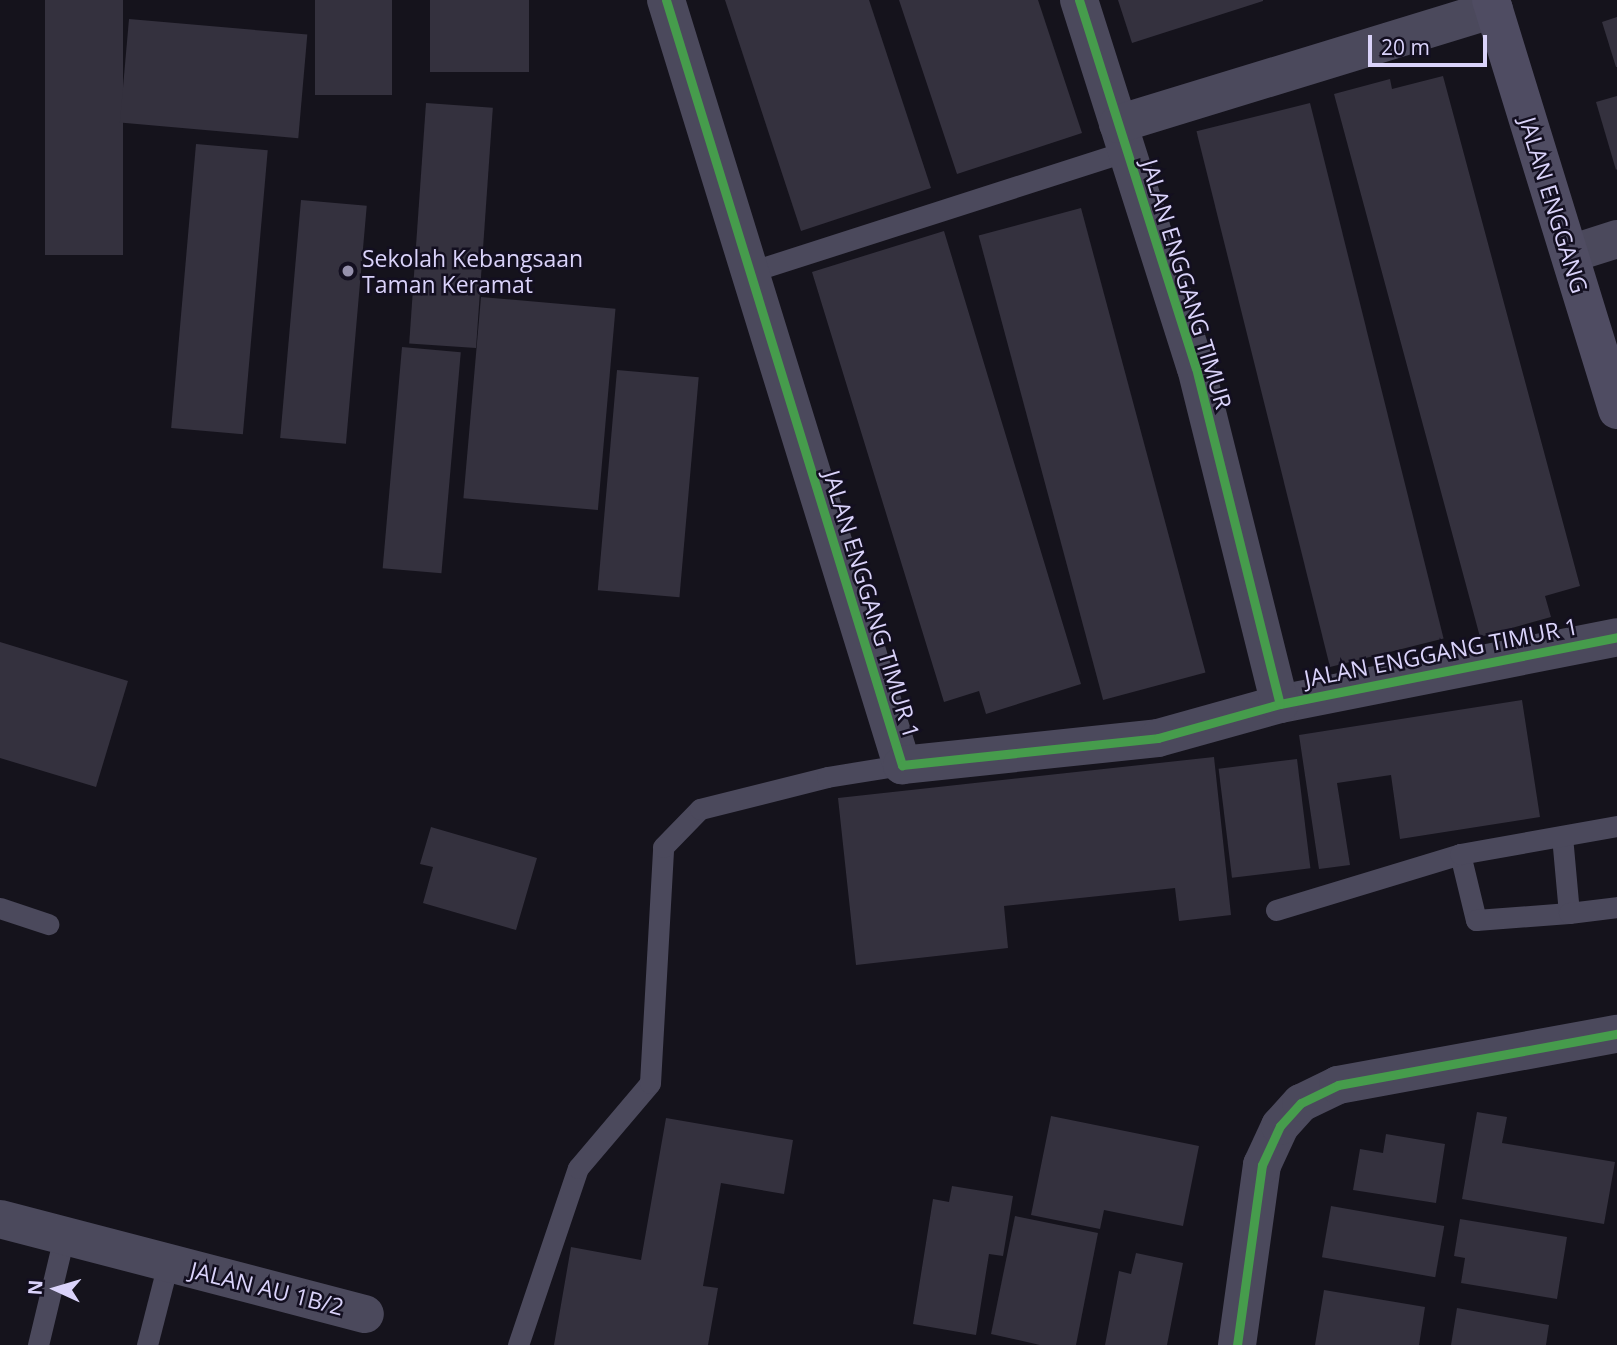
<!DOCTYPE html>
<html>
<head>
<meta charset="utf-8">
<style>
  body { margin:0 }
  #map { position:relative; width:1617px; height:1345px; overflow:hidden; background:#15131c; font-family:"Open Sans",sans-serif }
  div>[style] { position:absolute }
  .building>* { inset:0; background:#34313e; transform-origin:0 0 }
  .service>* { height:21px; margin:-10.5px; padding:0 10.5px; transform-origin:10.5px; border-radius:10.5px; background:#4b495c }
  .minor>* { height:38px; margin:-19px; padding:0 19px; transform-origin:19px; border-radius:19px; background:#4b495c }
  .secondary>* { height:38px; margin:-19px; padding:0 19px; transform-origin:19px; border-radius:19px; background:#4f4c62 }
  .cycleway>* { height:9px; margin:-4.5px; padding:0 4.5px; transform-origin:4.5px; border-radius:4.5px; background:#469c4c }
  .dots>* { width:19px; height:19px; translate:-50% -50%; box-sizing:border-box; border:4px solid #130f20; border-radius:50% }
  span { translate:-50% -50%; white-space:nowrap; text-align:center; line-height:1.15; -webkit-text-stroke:5px #130f20; paint-order:stroke }
  .street-label { font-size:23px; color:#dad3fa }
  .poi-label { font-size:23px; color:#dad3fa }
  .left { translate:0 -50%; text-align:left }
  .north { position:absolute; left:21px; top:1254px; width:70px; height:70px; -webkit-text-stroke:5px #130f20; paint-order:stroke; rotate:274deg; font-size:19px; font-weight:700; line-height:28px; text-align:center; color:#dad3fa }
  .north::after { content:''; display:block; margin:auto; width:24px; height:32px; background:#dad3fa; clip-path:polygon(50% 0,100% 100%,50% 72%,0 100%) }
  .scale { position:absolute; left:1368px; top:35px; width:119px; height:32px; box-sizing:border-box; border:4px solid #dad3fa; border-top:0; padding-left:9px; font-size:21px; line-height:24px; white-space:nowrap; color:#dad3fa; -webkit-text-stroke:5px #130f20; paint-order:stroke }
</style>
</head>
<body>
<div id="map">
  <div class="building">
    <i style="left:45px;top:0;width:78px;height:255px"></i>
    <i style="left:315px;top:0;width:77px;height:95px"></i>
    <i style="left:430px;top:0;width:99px;height:72px"></i>
    <i style="clip-path:polygon(725px 0,869px 0,931px 188px,801px 231px)"></i>
    <i style="clip-path:polygon(899px 0,1038px 0,1082px 133px,957px 174px)"></i>
    <i style="clip-path:polygon(1118px 0,1263px 0,1263px 1px,1132px 43px)"></i>
    <i style="clip-path:polygon(1617px 17px,1617px 67px,1616px 67px,1602px 22px)"></i>
    <i style="left:129px;top:19px;width:179px;height:104px;rotate:5deg"></i>
    <i style="clip-path:polygon(1443px 76px,1580px 586px,1545px 596px,1551px 617px,1480px 637px,1334px 94px,1390px 79px,1392px 89px)"></i>
    <i style="clip-path:polygon(1617px 96px,1617px 169px,1616px 170px,1596px 102px)"></i>
    <i style="left:426px;top:103px;width:67px;height:241px;rotate:4deg"></i>
    <i style="left:1310px;top:103px;width:552px;height:117px;rotate:76deg"></i>
    <i style="left:196px;top:144px;width:72px;height:285px;rotate:5deg"></i>
    <i style="left:301px;top:200px;width:66px;height:239px;rotate:5deg"></i>
    <i style="left:1081px;top:208px;width:481px;height:106px;rotate:75deg"></i>
    <i style="clip-path:polygon(944px 231px,1081px 684px,986px 714px,979px 691px,944px 702px,812px 272px)"></i>
    <i style="left:481px;top:297px;width:135px;height:202px;rotate:5deg"></i>
    <i style="left:402px;top:347px;width:59px;height:222px;rotate:5deg"></i>
    <i style="left:617px;top:370px;width:82px;height:221px;rotate:5deg"></i>
    <i style="clip-path:polygon(0 642px,128px 681px,96px 787px,0 758px)"></i>
    <i style="clip-path:polygon(1522px 700px,1540px 817px,1400px 839px,1391px 775px,1337px 783px,1350px 865px,1319px 869px,1299px 735px)"></i>
    <i style="clip-path:polygon(1214px 757px,1231px 915px,1179px 921px,1175px 888px,1004px 906px,1008px 948px,856px 965px,838px 798px)"></i>
    <i style="left:1297px;top:759px;width:110px;height:79px;rotate:83deg"></i>
    <i style="clip-path:polygon(431px 827px,537px 858px,516px 930px,423px 903px,433px 867px,420px 864px)"></i>
    <i style="clip-path:polygon(1477px 1112px,1507px 1117px,1502px 1143px,1615px 1162px,1604px 1224px,1462px 1199px)"></i>
    <i style="clip-path:polygon(1051px 1116px,1199px 1146px,1183px 1226px,1104px 1210px,1100px 1229px,1031px 1215px)"></i>
    <i style="clip-path:polygon(666px 1118px,793px 1140px,784px 1194px,721px 1183px,703px 1286px,718px 1288px,708px 1345px,554px 1345px,571px 1247px,641px 1260px)"></i>
    <i style="clip-path:polygon(1386px 1134px,1445px 1144px,1436px 1203px,1353px 1190px,1360px 1149px,1383px 1153px)"></i>
    <i style="clip-path:polygon(952px 1186px,1013px 1196px,1003px 1256px,989px 1254px,976px 1335px,913px 1324px,933px 1199px,949px 1202px)"></i>
    <i style="left:1331px;top:1206px;width:115px;height:52px;rotate:10deg"></i>
    <i style="clip-path:polygon(1015px 1216px,1098px 1233px,1076px 1345px,1040px 1345px,991px 1334px)"></i>
    <i style="clip-path:polygon(1460px 1219px,1567px 1237px,1557px 1299px,1461px 1283px,1465px 1258px,1454px 1256px)"></i>
    <i style="clip-path:polygon(1136px 1253px,1183px 1263px,1167px 1345px,1105px 1345px,1119px 1271px,1131px 1274px)"></i>
    <i style="clip-path:polygon(1324px 1290px,1425px 1307px,1419px 1345px,1315px 1345px)"></i>
    <i style="clip-path:polygon(1457px 1308px,1549px 1325px,1546px 1345px,1451px 1345px)"></i>
  </div>
  <div class="service">
    <i style="left:750px;top:272px;width:396px;rotate:-17.8deg"></i>
    <i style="left:1460px;top:854px;width:68px;rotate:76.4deg"></i>
    <i style="left:1476px;top:920px;width:93px;rotate:-4.3deg"></i>
    <i style="left:1569px;top:913px;width:77px;rotate:-95.2deg"></i>
    <i style="left:0;top:908px;width:51px;rotate:18.4deg"></i>
    <i style="left:1276px;top:910px;width:192px;rotate:-16.9deg"></i>
    <i style="left:1460px;top:854px;width:159px;rotate:-10.1deg"></i>
    <i style="left:1569px;top:913px;width:48px;rotate:-7.1deg"></i>
    <i style="left:38px;top:1345px;width:111px;rotate:-76.5deg"></i>
    <i style="left:147px;top:1345px;width:85px;rotate:-75.6deg"></i>
    <i style="left:518px;top:1345px;width:187px;rotate:-71.3deg"></i>
    <i style="left:578px;top:1168px;width:111px;rotate:-49.7deg"></i>
    <i style="left:650px;top:1083px;width:236px;rotate:-86.8deg"></i>
    <i style="left:663px;top:847px;width:53px;rotate:-45.8deg"></i>
    <i style="left:700px;top:809px;width:131px;rotate:-14.1deg"></i>
    <i style="left:827px;top:777px;width:76px;rotate:-9.1deg"></i>
  </div>
  <div class="minor">
    <i style="left:666px;top:0;width:801px;rotate:72.86deg"></i>
    <i style="left:902px;top:765px;width:257px;rotate:-6deg"></i>
    <i style="left:1158px;top:738px;width:127px;rotate:-15.6deg"></i>
    <i style="left:1280px;top:704px;width:344px;rotate:-11.2deg"></i>
    <i style="left:1079px;top:0;width:386px;rotate:72.4deg"></i>
    <i style="left:1196px;top:368px;width:346px;rotate:76deg"></i>
    <i style="left:1118px;top:124px;width:393px;rotate:-17deg"></i>
    <i style="left:1570px;top:254px;width:49px;rotate:-17.7deg"></i>
    <i style="left:0;top:1219px;width:377px;rotate:14.6deg"></i>
    <i style="left:1237px;top:1345px;width:182px;rotate:-82.1deg"></i>
    <i style="left:1262px;top:1165px;width:43px;rotate:-65.2deg"></i>
    <i style="left:1280px;top:1126px;width:31px;rotate:-48deg"></i>
    <i style="left:1301px;top:1103px;width:41px;rotate:-25.9deg"></i>
    <i style="left:1338px;top:1085px;width:284px;rotate:-10.4deg"></i>
  </div>
  <div class="secondary">
    <i style="left:1491px;top:0;width:429px;rotate:72.9deg"></i>
  </div>
  <div class="cycleway">
    <i style="left:666px;top:0;width:801px;rotate:72.86deg"></i>
    <i style="left:902px;top:765px;width:257px;rotate:-6deg"></i>
    <i style="left:1158px;top:738px;width:127px;rotate:-15.6deg"></i>
    <i style="left:1280px;top:704px;width:344px;rotate:-11.2deg"></i>
    <i style="left:1079px;top:0;width:386px;rotate:72.4deg"></i>
    <i style="left:1196px;top:368px;width:346px;rotate:76deg"></i>
    <i style="left:1237px;top:1345px;width:182px;rotate:-82.1deg"></i>
    <i style="left:1262px;top:1165px;width:43px;rotate:-65.2deg"></i>
    <i style="left:1280px;top:1126px;width:31px;rotate:-48deg"></i>
    <i style="left:1301px;top:1103px;width:41px;rotate:-25.9deg"></i>
    <i style="left:1338px;top:1085px;width:284px;rotate:-10.4deg"></i>
  </div>
  <div class="dots">
    <i style="left:348px;top:271px;background:#9590ac"></i>
  </div>
  <div class="street-label">
    <span style="left:1554px;top:205px;rotate:73deg">JALAN ENGGANG</span>
    <span style="left:1187px;top:284px;rotate:73deg">JALAN ENGGANG TIMUR</span>
    <span style="left:872px;top:604px;rotate:73deg">JALAN ENGGANG TIMUR 1</span>
    <span style="left:1441px;top:652px;rotate:-11deg">JALAN ENGGANG TIMUR 1</span>
    <span style="left:267px;top:1288px;rotate:14deg">JALAN AU 1B/2</span>
  </div>
  <div class="poi-label">
    <span class="left" style="left:362px;top:271px">Sekolah Kebangsaan<br>Taman Keramat</span>
  </div>
  <div class="north">N</div>
  <div class="scale">20 m</div>
</div>
</body>
</html>
